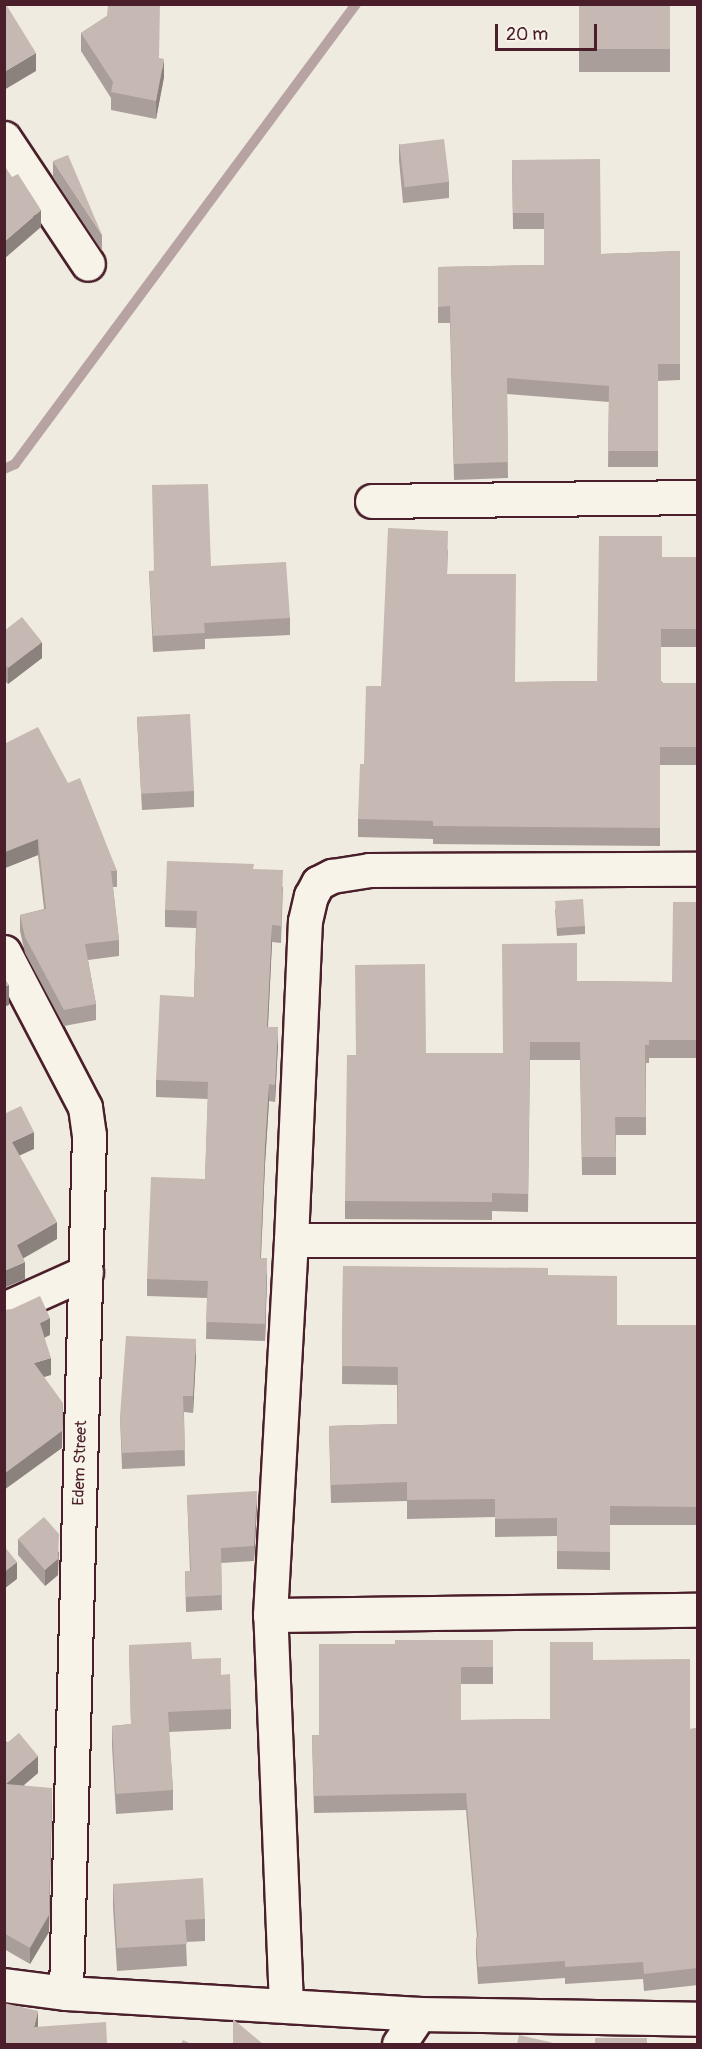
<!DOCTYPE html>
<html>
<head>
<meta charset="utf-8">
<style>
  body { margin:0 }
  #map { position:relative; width:702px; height:2049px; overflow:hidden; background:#f0ebe0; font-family:Pangolin,sans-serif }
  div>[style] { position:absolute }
  .stream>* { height:10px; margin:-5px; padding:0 5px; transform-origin:5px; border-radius:5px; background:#b7a4a2 }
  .roads { filter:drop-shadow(2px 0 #4a1f2b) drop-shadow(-2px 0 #4a1f2b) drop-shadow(0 2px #4a1f2b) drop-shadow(0 -2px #4a1f2b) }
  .minor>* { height:33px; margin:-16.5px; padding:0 16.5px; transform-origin:16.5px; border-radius:16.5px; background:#f7f3e8 }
  .wall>* { inset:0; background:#aa9e9a; transform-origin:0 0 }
  .shaded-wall>* { inset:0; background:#8b817d }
  .building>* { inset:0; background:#c6b8b3; transform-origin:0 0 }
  span { translate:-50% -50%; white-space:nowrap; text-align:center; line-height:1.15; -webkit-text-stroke:6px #f7f3e8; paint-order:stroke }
  .street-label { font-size:16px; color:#4a1f2b }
  .frame { position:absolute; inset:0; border:6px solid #4a1f2b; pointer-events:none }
  .scale { position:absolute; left:495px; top:24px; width:102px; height:27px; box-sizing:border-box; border:3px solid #4a1f2b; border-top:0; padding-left:8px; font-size:18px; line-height:21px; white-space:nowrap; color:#4a1f2b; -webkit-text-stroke:4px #f7f3e8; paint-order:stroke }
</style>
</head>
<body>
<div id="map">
  <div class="stream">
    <i style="left:4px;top:469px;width:12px;rotate:-24deg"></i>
    <i style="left:15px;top:464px;width:573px;rotate:-53.45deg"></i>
  </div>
  <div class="roads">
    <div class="minor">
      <i style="left:4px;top:138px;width:151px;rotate:56.3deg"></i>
      <i style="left:372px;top:501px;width:326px;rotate:-0.7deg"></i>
      <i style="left:4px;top:952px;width:175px;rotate:62.4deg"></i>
      <i style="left:85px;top:1107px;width:28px;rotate:82deg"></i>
      <i style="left:89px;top:1135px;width:858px;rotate:91.54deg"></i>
      <i style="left:291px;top:1240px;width:407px"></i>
      <i style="left:4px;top:1309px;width:90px;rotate:-24.3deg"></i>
      <i style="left:270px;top:1615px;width:428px;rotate:-0.7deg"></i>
      <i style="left:4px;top:1985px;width:63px;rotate:7.4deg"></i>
      <i style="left:66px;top:1993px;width:354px;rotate:3.4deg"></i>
      <i style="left:419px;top:2014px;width:279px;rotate:1deg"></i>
      <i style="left:286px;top:2005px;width:390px;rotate:-92.3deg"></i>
      <i style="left:270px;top:1615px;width:376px;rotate:-86.8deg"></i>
      <i style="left:291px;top:1240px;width:319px;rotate:-87.5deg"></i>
      <i style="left:305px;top:921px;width:26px;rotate:-77deg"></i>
      <i style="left:311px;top:896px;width:15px;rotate:-62deg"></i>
      <i style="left:318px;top:883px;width:16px;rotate:-27deg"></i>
      <i style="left:332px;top:876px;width:37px;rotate:-9deg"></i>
      <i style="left:369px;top:870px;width:329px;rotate:-0.2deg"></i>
      <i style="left:399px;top:2044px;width:36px;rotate:-56deg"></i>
    </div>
  </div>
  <div class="wall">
    <i style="left:579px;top:4px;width:91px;height:68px"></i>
    <i style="clip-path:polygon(107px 16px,159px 58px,164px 77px,156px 119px,111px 110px,111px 98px,81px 51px,81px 33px)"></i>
    <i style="clip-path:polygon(399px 144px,449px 182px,449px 198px,403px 203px,399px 160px)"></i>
    <i style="clip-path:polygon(512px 160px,601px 254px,680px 251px,680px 380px,658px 381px,658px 467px,608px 467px,609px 402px,507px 394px,508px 478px,454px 480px,450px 323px,438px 323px,438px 267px,544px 265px,544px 229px,513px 229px)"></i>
    <i style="clip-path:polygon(53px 161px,102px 235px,102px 251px,53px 177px)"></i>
    <i style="clip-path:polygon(448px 549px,447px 574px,515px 682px,597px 681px,662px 557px,698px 557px,698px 647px,661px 647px,661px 681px,663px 683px,698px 683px,698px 765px,660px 765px,660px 846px,433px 844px,433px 839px,358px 837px,358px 819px,364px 764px,381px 686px)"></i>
    <i style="clip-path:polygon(211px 566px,290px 618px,290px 635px,205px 639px,205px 649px,153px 652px,149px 571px)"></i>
    <i style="clip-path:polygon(4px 631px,42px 658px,8px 684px,4px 680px)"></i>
    <i style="clip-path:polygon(137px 717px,194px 791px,194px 807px,142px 810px)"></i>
    <i style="clip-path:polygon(4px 744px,68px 783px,117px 871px,117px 887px,113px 887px,119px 940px,119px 956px,88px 960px,96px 1004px,96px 1020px,64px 1026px,25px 953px,20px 931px,20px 915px,44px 909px,38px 855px,5px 868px,4px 866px)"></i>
    <i style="clip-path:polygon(254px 869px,283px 887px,281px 943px,272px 942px,268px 1027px,278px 1044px,275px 1102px,269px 1101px,265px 1164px,261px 1258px,267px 1275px,265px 1341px,206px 1339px,207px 1298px,147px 1296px,147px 1279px,205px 1179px,208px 1099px,156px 1097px,156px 1080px,194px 997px,196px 928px,165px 927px,165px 910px)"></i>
    <i style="clip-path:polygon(698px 902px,698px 1058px,649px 1058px,649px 1063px,646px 1063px,646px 1135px,616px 1135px,616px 1175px,582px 1175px,580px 1060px,530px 1060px,528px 1212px,492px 1211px,492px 1220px,345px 1219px,345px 1201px,503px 1053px,577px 981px,672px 982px)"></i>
    <i style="clip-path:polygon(555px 909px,585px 926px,585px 934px,557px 936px)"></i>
    <i style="clip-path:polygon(343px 1266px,548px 1275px,617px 1325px,698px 1325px,698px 1525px,610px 1525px,610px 1570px,557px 1569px,557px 1536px,495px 1537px,495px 1517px,407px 1519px,407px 1501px,331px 1503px,329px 1426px,397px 1424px,397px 1385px,342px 1384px)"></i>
    <i style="clip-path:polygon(196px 1355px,193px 1413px,184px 1412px,185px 1466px,122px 1469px,120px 1416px)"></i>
    <i style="clip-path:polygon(187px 1495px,257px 1506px,254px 1561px,221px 1563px,222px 1610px,186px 1612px,185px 1571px,190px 1571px)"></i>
    <i style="clip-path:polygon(18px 1539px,58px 1575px,45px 1586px,18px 1555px)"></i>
    <i style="clip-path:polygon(493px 1640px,493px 1684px,461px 1684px,461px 1720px,550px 1719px,593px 1660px,690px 1729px,698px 1728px,698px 1985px,644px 1991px,643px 1979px,565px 1984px,565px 1978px,478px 1984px,476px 1954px,476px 1937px,477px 1937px,466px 1810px,314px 1813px,312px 1735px,319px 1735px,395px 1644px)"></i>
    <i style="clip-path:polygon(129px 1645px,192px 1659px,221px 1675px,231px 1709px,231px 1729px,169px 1732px,173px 1790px,173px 1810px,116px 1814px,112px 1746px,112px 1726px,131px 1724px)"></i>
    <i style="clip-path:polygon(4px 1739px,38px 1773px,24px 1785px,52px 1805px,49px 1932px,30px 1964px,4px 1949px)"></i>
    <i style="clip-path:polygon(113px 1884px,205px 1919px,205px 1941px,186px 1942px,187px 1966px,117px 1971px,113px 1907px)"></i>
  </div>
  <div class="shaded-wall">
    <i style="clip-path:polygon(36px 53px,36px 71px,4px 90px,4px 72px)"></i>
    <i style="clip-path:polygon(164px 59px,164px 77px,156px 119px,156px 101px)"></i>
    <i style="clip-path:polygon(41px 210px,41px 227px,4px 259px,4px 242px)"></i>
    <i style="clip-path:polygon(42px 642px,42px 658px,8px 684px,8px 668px)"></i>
    <i style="clip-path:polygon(38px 839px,38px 855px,5px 868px,5px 852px)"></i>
    <i style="clip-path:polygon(272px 925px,272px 942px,267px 1044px,267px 1027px)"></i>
    <i style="clip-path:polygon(9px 985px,9px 1005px,4px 1007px,4px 987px)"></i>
    <i style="clip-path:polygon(278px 1027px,278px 1044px,275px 1102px,275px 1085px)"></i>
    <i style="clip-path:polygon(269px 1084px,269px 1101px,265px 1164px,260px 1275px,265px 1146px)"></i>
    <i style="clip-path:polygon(34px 1132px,34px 1149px,12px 1159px,12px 1142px)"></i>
    <i style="clip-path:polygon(57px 1222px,57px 1239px,17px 1262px,17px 1245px)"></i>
    <i style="clip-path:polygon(267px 1258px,267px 1275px,265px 1341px,265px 1324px)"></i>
    <i style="clip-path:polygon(25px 1262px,25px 1279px,4px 1288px,4px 1271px)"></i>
    <i style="clip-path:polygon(50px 1318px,50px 1335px,40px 1340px,40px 1323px)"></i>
    <i style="clip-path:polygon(196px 1339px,196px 1355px,193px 1413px,193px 1396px)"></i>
    <i style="clip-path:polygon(51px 1358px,51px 1375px,34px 1380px,34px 1363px)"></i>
    <i style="clip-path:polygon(63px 1403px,62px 1448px,4px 1490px,4px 1474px)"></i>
    <i style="clip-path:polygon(257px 1491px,257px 1506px,254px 1561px,254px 1546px)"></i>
    <i style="clip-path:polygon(59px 1551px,58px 1575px,45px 1586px,45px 1570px)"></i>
    <i style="clip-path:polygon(17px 1562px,17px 1579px,4px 1589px,4px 1572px)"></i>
    <i style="clip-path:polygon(38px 1756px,38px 1773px,6px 1800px,6px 1784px)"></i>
    <i style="clip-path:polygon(52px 1788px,49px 1932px,30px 1964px,30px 1948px)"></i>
    <i style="clip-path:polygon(38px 2011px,38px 2026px,34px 2042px,34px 2027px)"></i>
  </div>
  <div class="building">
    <i style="clip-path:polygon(108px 4px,160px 4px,159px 58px,164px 59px,156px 101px,111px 92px,113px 82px,81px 33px,107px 16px)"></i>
    <i style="left:579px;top:4px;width:91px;height:45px"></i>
    <i style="clip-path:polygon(7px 6px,36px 53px,4px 72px,4px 7px)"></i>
    <i style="left:444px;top:139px;width:43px;height:45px;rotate:83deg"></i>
    <i style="clip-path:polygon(68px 155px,102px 235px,53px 161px)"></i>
    <i style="clip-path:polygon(600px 159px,601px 254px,680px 251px,680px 364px,658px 364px,658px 451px,608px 451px,609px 386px,507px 378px,508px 462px,454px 464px,450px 306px,438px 307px,438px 267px,544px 265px,544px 213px,513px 213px,512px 160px)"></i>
    <i style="clip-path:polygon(4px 165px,12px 177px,18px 174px,41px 210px,4px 242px)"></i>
    <i style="clip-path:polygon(208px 484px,211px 566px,286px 562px,290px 618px,204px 623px,205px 633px,153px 636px,149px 571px,154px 571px,152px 485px)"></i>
    <i style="clip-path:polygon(388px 528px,448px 531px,447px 574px,516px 574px,515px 682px,597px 681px,599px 536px,662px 536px,662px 557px,698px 557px,698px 629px,661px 629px,661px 681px,663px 683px,698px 683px,698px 747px,660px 747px,660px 828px,433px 826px,433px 821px,358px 819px,360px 764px,364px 764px,366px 686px,381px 686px)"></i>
    <i style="clip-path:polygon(22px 617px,42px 642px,8px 668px,4px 664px,4px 631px)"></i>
    <i style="left:190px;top:714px;width:77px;height:53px;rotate:87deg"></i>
    <i style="clip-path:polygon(38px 727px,68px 783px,80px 778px,117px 871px,111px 871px,119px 940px,85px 944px,96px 1004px,64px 1010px,25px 937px,20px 915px,46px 909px,38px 839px,5px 852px,4px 850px,4px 744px)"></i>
    <i style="clip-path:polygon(167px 861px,254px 864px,253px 869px,283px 870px,281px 926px,272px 925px,267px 1027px,278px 1027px,275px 1085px,269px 1084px,265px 1146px,260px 1258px,267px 1258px,265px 1324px,206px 1322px,208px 1281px,147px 1279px,151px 1177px,205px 1179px,208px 1082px,156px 1080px,160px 995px,194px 997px,197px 911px,165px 910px)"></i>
    <i style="left:583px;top:899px;width:27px;height:28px;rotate:86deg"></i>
    <i style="clip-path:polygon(673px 902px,698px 902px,698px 1040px,649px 1040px,649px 1045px,645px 1045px,646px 1117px,615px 1117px,616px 1157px,582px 1157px,580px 1042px,530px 1042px,528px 1194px,492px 1193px,492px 1202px,345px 1201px,347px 1055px,356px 1055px,355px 965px,425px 964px,426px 1053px,503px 1053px,502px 944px,577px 943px,577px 981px,672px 982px)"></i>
    <i style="clip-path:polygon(4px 978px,9px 985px,4px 987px)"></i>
    <i style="clip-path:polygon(21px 1106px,34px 1132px,12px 1142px,57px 1222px,17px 1245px,25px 1262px,4px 1271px,4px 1111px,6px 1113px)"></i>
    <i style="clip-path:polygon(343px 1266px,548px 1268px,548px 1275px,617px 1276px,617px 1325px,698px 1325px,698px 1507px,610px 1506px,610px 1552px,557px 1551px,557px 1518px,495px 1519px,495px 1499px,407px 1500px,407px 1482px,331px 1485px,329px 1426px,397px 1424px,398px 1367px,342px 1366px)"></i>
    <i style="clip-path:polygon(40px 1296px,50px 1318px,40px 1323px,51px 1358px,34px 1363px,63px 1403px,62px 1431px,4px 1474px,4px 1310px,12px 1309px)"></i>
    <i style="clip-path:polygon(126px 1336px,196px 1339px,193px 1396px,183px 1396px,185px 1450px,122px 1453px,120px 1416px)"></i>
    <i style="clip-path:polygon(257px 1491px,254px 1546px,221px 1548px,222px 1595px,186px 1597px,185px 1571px,191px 1571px,187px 1495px)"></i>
    <i style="clip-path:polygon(44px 1517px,59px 1534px,58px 1559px,45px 1570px,18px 1539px)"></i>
    <i style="clip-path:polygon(4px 1546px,17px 1562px,4px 1572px)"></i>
    <i style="clip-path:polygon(395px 1640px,493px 1640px,493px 1667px,461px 1667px,461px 1720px,550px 1719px,550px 1642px,593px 1642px,593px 1660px,690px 1659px,690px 1729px,698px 1728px,698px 1968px,644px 1974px,643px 1962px,565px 1967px,565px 1961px,478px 1967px,476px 1937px,478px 1937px,466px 1793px,314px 1796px,312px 1735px,319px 1735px,319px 1644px,395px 1644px)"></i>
    <i style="clip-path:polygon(191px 1642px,192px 1659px,221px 1658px,221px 1675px,230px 1674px,231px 1709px,168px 1712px,173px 1790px,116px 1794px,112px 1726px,131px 1724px,129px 1645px)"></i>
    <i style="clip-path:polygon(19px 1733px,38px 1756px,6px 1784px,52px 1788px,49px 1915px,30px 1948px,4px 1933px,4px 1739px,7px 1743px)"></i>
    <i style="clip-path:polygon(203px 1878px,205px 1919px,185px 1920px,187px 1944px,117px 1948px,113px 1884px)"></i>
    <i style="clip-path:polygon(4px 2003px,38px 2011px,34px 2027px,106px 2022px,107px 2044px,4px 2044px)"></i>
    <i style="clip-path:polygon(233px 2019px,263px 2044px,233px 2044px)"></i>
    <i style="clip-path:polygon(519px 2035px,558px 2044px,517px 2044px)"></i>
    <i style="left:595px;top:2038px;width:52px;height:6px"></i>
    <i style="clip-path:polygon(183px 2040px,191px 2044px,181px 2044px)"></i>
  </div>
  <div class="street-label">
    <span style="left:80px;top:1463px;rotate:-88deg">Edem Street</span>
  </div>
  <div class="frame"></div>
  <div class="scale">20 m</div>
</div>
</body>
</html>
